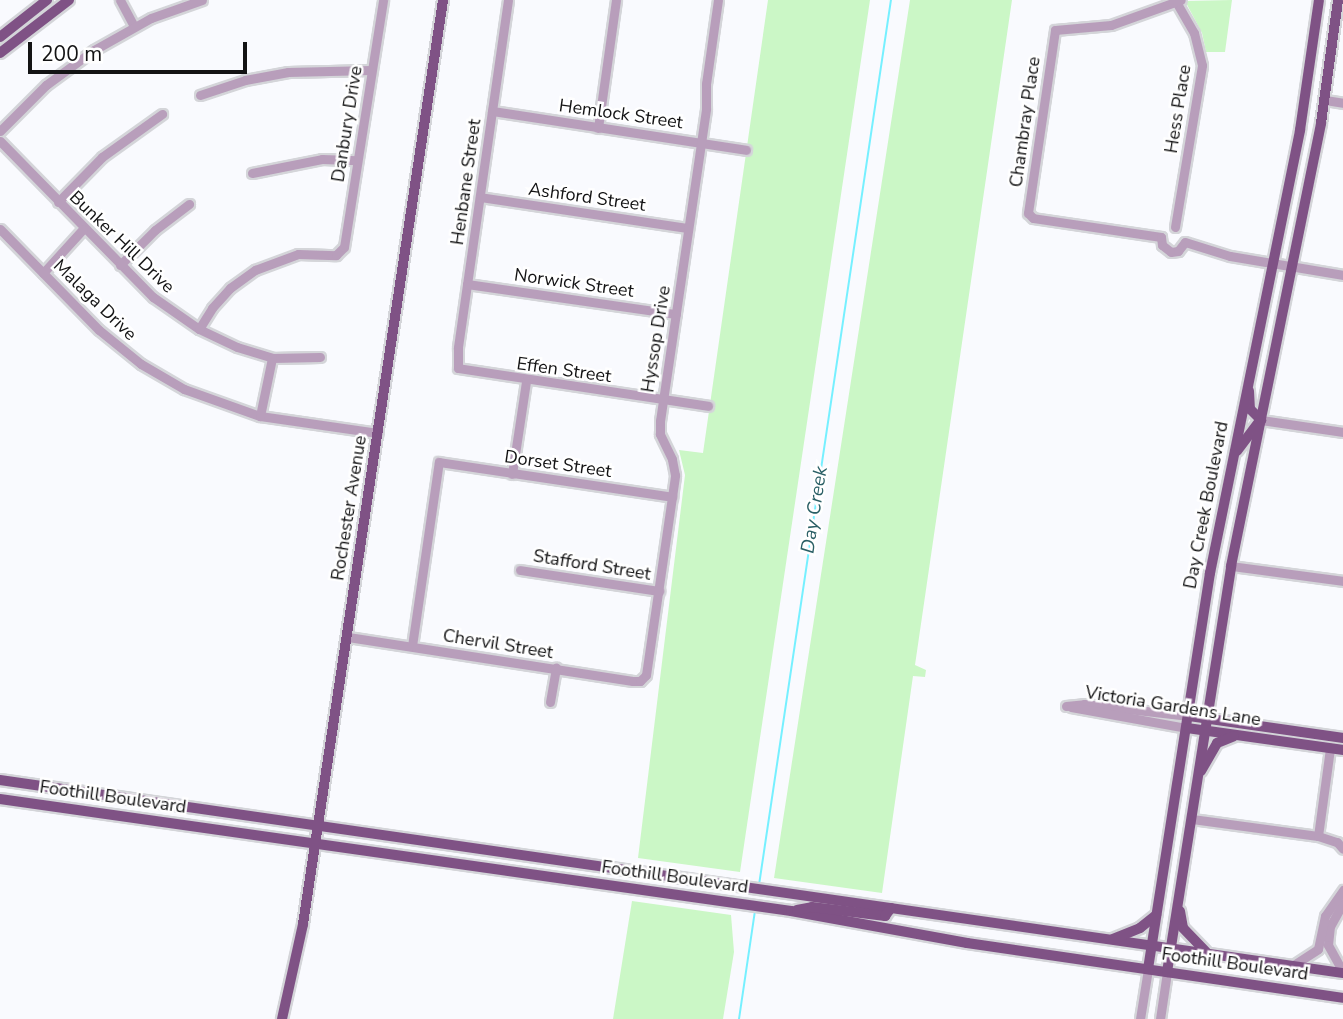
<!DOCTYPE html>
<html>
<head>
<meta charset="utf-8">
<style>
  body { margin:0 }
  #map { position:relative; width:1343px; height:1019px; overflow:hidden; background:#f9fafe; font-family:"Nunito Sans",sans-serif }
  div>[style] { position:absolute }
  .green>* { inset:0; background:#cbf7c6 }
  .stream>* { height:2px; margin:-1px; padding:0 1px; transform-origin:1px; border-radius:1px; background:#76f0ff }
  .roads { filter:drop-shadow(2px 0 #d4d5d9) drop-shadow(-2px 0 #d4d5d9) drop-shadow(0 2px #d4d5d9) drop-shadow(0 -2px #d4d5d9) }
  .minor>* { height:9px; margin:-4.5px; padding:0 4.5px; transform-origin:4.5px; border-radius:4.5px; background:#b89ebb }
  .major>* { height:10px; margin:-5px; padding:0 5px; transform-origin:5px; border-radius:5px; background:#7f5285 }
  span { translate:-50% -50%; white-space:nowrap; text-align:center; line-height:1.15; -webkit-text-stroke:5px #fff; paint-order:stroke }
  .street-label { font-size:18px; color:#131314 }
  .water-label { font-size:19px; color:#2a5f65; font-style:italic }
  .scale { position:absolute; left:28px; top:42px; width:219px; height:32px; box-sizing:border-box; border:4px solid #131314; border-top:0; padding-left:9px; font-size:21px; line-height:24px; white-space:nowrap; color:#131314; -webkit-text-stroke:5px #fff; paint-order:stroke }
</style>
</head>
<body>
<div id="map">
  <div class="green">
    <i style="clip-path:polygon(768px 0,870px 0,740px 872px,638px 858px,685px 475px,679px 450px,703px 453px)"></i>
    <i style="clip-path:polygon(910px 0,1012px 0,915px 665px,926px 670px,925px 677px,913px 676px,882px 893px,774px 878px)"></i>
    <i style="clip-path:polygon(1232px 0,1225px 52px,1206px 52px,1202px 33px,1185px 1px)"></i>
    <i style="clip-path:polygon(632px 901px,731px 915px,734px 952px,723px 1019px,613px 1019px)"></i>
  </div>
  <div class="stream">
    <i style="left:759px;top:885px;width:895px;rotate:-81.52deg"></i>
    <i style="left:739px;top:1019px;width:109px;rotate:-81.6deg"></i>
  </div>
  <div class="roads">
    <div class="minor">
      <i style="left:120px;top:0;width:30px;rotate:62deg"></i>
      <i style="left:508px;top:0;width:352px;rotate:98.2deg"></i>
      <i style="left:458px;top:348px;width:20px;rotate:90deg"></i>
      <i style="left:458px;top:368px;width:253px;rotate:8.6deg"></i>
      <i style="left:200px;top:95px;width:47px;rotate:-18.4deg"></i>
      <i style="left:245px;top:80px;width:44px;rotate:-10.5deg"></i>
      <i style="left:288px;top:72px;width:83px;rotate:-1.4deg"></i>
      <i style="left:1325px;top:100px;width:18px;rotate:9deg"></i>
      <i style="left:492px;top:111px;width:257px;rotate:8.7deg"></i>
      <i style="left:598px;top:128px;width:129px;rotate:-82deg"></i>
      <i style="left:0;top:131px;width:65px;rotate:-45deg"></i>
      <i style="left:46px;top:85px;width:59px;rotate:-36.1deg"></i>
      <i style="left:94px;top:50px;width:65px;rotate:-29.3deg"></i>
      <i style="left:151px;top:18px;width:54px;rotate:-19.4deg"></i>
      <i style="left:0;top:141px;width:219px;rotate:45.6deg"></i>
      <i style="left:153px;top:297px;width:56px;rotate:34.8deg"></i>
      <i style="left:199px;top:329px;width:42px;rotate:25.3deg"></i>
      <i style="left:237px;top:347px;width:37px;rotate:17deg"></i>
      <i style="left:272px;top:358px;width:48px;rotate:-1.2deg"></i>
      <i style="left:252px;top:173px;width:71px;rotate:-11.3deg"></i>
      <i style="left:322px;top:159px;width:35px;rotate:2deg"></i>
      <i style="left:480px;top:197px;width:210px;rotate:8.5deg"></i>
      <i style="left:58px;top:202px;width:63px;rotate:-45.6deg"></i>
      <i style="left:102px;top:157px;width:74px;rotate:-35.6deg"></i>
      <i style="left:1175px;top:227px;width:164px;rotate:-80.5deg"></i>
      <i style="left:1202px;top:65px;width:33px;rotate:-104deg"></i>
      <i style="left:1194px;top:33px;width:38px;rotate:-120deg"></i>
      <i style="left:0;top:229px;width:141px;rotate:45.6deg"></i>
      <i style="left:99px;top:330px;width:54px;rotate:39deg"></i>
      <i style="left:141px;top:364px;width:50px;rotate:30.2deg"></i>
      <i style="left:184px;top:389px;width:81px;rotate:19.6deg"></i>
      <i style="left:260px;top:416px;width:119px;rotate:8.2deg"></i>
      <i style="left:1161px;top:237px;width:129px;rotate:-171.6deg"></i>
      <i style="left:1033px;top:218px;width:7px;rotate:-135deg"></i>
      <i style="left:1028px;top:213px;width:185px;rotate:-81.6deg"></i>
      <i style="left:1055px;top:30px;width:56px;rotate:-5.1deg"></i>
      <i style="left:1111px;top:25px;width:74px;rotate:-19.7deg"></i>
      <i style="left:1161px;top:237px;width:8px;rotate:83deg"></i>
      <i style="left:1162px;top:245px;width:11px;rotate:38deg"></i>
      <i style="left:1171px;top:252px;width:7px;rotate:-8deg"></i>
      <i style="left:1178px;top:251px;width:11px;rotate:-52deg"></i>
      <i style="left:1185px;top:242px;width:47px;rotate:17.3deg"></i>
      <i style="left:1230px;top:256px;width:115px;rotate:9.5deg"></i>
      <i style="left:120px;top:265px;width:49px;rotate:-45deg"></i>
      <i style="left:155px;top:230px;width:43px;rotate:-37.4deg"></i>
      <i style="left:43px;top:273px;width:59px;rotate:-47.7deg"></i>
      <i style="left:467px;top:284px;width:211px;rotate:8.2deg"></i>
      <i style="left:199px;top:329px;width:25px;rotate:-58deg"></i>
      <i style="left:212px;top:308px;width:27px;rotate:-48deg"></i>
      <i style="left:230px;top:288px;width:31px;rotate:-36deg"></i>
      <i style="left:255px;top:270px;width:46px;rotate:-20.4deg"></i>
      <i style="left:298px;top:254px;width:38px;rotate:2deg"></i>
      <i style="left:336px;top:255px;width:11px;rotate:-45deg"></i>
      <i style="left:344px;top:247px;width:250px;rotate:-81deg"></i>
      <i style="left:260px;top:416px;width:59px;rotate:-78.3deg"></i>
      <i style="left:1261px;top:420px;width:83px;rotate:8.3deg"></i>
      <i style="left:512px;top:474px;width:94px;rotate:-81.4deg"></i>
      <i style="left:1231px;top:566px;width:113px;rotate:7.6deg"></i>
      <i style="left:520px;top:570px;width:141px;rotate:8.6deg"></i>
      <i style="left:348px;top:637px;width:288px;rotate:8.8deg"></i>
      <i style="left:633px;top:681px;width:7px"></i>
      <i style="left:640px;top:681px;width:8px;rotate:-45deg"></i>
      <i style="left:646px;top:675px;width:202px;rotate:-81.7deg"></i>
      <i style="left:675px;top:475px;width:16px;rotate:-101deg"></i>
      <i style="left:672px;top:459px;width:28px;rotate:-116deg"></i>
      <i style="left:660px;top:434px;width:13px;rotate:-90deg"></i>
      <i style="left:660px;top:421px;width:316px;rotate:-81.6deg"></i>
      <i style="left:706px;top:108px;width:24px;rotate:-90deg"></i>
      <i style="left:706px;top:84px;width:85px;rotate:-81.9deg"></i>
      <i style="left:412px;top:646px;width:186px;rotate:-81.7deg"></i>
      <i style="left:439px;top:462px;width:236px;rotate:8.5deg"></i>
      <i style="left:550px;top:702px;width:35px;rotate:-80deg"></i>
      <i style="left:1066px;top:706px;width:18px;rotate:-6deg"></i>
      <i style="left:1084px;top:704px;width:106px;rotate:6.5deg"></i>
      <i style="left:1071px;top:707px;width:118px;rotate:10.3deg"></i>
      <i style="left:1192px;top:819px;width:127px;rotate:7.7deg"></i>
      <i style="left:1318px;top:836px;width:20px;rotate:18deg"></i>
      <i style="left:1337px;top:842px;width:9px;rotate:49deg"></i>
      <i style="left:1318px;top:836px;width:89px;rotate:-82.2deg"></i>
      <i style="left:1343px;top:903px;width:26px;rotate:119deg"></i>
      <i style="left:1330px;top:926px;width:19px;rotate:96deg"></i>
      <i style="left:1328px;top:945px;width:31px;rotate:61deg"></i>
      <i style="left:1292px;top:966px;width:31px;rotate:-33deg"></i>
      <i style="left:1318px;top:949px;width:34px;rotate:-78deg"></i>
      <i style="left:1325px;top:916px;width:32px;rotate:-55deg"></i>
      <i style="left:1140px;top:1019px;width:51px;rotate:-80.9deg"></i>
      <i style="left:1160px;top:1019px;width:48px;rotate:-81.5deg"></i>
    </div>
    <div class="major">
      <i style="left:0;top:37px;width:60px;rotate:-38.2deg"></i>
      <i style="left:0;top:53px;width:87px;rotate:-37.5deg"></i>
      <i style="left:1249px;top:391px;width:18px;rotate:87deg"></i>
      <i style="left:1250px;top:409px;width:16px;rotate:45deg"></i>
      <i style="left:1237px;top:451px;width:36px;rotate:-53deg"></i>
      <i style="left:1189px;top:716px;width:156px;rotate:8.1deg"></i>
      <i style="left:1187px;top:728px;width:158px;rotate:8deg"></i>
      <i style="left:1201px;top:771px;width:32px;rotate:-60deg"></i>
      <i style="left:1217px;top:743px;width:18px;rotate:-22deg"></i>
      <i style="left:0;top:780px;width:1357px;rotate:8.18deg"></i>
      <i style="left:0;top:799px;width:799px;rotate:8.06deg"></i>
      <i style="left:791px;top:911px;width:179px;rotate:10.3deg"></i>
      <i style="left:967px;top:943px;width:380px;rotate:8.3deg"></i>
      <i style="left:797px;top:910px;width:15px;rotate:-11deg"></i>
      <i style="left:812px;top:907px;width:74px;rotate:7deg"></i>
      <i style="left:885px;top:916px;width:10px;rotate:-53deg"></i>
      <i style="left:1180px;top:911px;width:17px;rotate:80deg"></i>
      <i style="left:1183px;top:928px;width:33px;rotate:46deg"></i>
      <i style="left:1113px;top:939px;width:29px;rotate:-22deg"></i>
      <i style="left:1140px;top:928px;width:21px;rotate:-39deg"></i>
      <i style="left:1148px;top:969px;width:401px;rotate:-81.1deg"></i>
      <i style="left:1210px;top:573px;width:452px;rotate:-78.5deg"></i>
      <i style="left:1300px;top:130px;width:131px;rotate:-81.7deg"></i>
      <i style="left:1167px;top:972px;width:411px;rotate:-81deg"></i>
      <i style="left:1231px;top:566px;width:452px;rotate:-78.5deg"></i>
      <i style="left:1321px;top:123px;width:124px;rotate:-82.1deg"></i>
      <i style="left:282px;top:1019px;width:97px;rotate:-77.5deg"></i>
      <i style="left:303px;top:924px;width:935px;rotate:-81.38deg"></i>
    </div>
  </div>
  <div class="street-label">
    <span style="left:1178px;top:109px;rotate:-81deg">Hess Place</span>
    <span style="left:621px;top:114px;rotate:8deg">Hemlock Street</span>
    <span style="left:1025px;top:122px;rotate:-82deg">Chambray Place</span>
    <span style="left:347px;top:124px;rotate:-81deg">Danbury Drive</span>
    <span style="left:466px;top:182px;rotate:-82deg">Henbane Street</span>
    <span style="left:587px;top:197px;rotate:8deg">Ashford Street</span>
    <span style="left:122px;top:242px;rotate:44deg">Bunker Hill Drive</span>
    <span style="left:574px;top:283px;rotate:8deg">Norwick Street</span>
    <span style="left:95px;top:300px;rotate:44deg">Malaga Drive</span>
    <span style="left:656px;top:339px;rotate:-81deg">Hyssop Drive</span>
    <span style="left:564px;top:370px;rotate:8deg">Effen Street</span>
    <span style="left:558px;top:464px;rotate:8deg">Dorset Street</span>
    <span style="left:1206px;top:505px;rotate:-79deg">Day Creek Boulevard</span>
    <span style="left:349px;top:508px;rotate:-81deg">Rochester Avenue</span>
    <span style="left:592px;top:565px;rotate:9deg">Stafford Street</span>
    <span style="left:498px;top:644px;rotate:9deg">Chervil Street</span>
    <span style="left:1173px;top:706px;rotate:9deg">Victoria Gardens Lane</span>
    <span style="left:113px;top:797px;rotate:8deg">Foothill Boulevard</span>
    <span style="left:675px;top:877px;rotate:8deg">Foothill Boulevard</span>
    <span style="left:1235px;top:964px;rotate:8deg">Foothill Boulevard</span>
  </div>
  <div class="water-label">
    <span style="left:815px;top:510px;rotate:-81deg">Day Creek</span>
  </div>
  <div class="scale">200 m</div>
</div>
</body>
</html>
